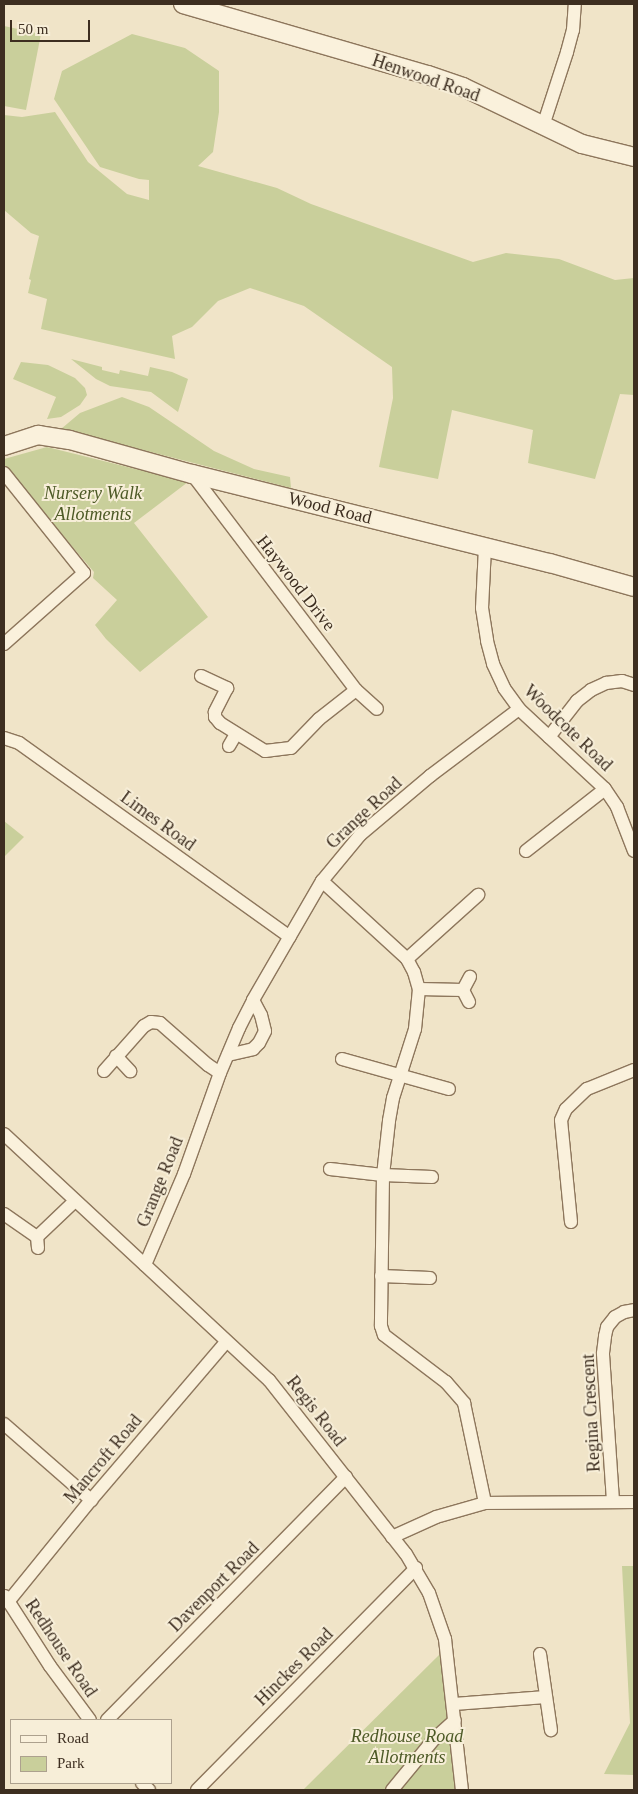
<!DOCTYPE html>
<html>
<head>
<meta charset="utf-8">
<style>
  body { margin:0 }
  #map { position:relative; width:638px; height:1794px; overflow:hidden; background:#f0e4c8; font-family:Georgia,serif }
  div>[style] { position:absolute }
  .green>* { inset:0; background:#c9cf9b }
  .roads { filter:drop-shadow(1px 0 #8d765c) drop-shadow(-1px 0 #8d765c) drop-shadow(0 1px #8d765c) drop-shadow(0 -1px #8d765c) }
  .street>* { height:12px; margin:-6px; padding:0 6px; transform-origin:6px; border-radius:6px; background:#faf1dc }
  .secondary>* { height:18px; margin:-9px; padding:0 9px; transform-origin:9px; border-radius:9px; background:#faf1dc }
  span { translate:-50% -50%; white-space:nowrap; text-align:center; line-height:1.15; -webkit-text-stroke:4px #f7eed8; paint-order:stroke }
  .street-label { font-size:18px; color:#3d2e20 }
  .park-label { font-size:18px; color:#4d5a26; font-style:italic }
  .frame { position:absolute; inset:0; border:5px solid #3d2e20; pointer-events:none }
  .legend { position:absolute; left:10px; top:1719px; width:162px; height:65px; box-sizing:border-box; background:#f7eed8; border:1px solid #ada18e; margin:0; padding:6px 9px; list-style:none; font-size:15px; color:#3d2e20 }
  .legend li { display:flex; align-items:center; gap:10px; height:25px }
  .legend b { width:25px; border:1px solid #ada18e }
  .scale { position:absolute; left:10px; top:20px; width:80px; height:22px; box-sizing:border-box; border:2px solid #3d2e20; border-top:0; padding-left:6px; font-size:15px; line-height:18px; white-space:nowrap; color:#3d2e20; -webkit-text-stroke:4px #f7eed8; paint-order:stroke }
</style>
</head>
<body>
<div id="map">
  <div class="green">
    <i style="clip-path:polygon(4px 26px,41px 34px,26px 110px,4px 106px)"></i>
    <i style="clip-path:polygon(132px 34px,185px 48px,219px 71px,219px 112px,213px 152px,198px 166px,277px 188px,311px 204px,473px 262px,506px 253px,559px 259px,615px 280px,634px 278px,634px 395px,620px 394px,595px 479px,528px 463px,533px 430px,452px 410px,438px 479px,379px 467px,393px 398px,392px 367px,304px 306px,250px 288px,218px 301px,192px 327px,172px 336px,175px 359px,41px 329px,47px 299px,28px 293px,31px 280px,29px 279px,39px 236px,31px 233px,4px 210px,4px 115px,22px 117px,55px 112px,88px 162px,127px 194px,149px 200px,149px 180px,139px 179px,100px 167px,54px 99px,62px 71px)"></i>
    <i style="clip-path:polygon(71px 359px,102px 367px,102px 370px,119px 374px,120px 370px,148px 376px,150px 367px,172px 372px,188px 379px,178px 412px,151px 392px,110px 386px,96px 379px)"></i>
    <i style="clip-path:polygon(21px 362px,48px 365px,75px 378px,85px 388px,87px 395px,80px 405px,61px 417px,47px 419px,56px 397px,13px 379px)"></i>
    <i style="clip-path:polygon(122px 397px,149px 407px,214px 451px,254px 469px,290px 477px,291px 488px,61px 429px,80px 413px)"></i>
    <i style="clip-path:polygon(47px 447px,188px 482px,134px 523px,208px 617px,140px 672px,106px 639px,95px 625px,117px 600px,93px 578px,94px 572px,4px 467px,4px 459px)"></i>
    <i style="clip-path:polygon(4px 821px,24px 837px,4px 857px)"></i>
    <i style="clip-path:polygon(622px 1566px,634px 1566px,634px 1775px,604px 1774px,630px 1723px)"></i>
    <i style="clip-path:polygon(440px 1654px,455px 1790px,303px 1790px)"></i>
  </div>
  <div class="roads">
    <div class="street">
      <i style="left:543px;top:126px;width:78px;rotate:-72deg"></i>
      <i style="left:567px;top:52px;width:23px;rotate:-75deg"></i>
      <i style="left:573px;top:30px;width:26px;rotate:-86deg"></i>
      <i style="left:4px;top:473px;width:128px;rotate:51.3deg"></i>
      <i style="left:84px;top:573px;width:107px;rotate:138.4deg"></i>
      <i style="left:192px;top:474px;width:271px;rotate:52.8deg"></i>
      <i style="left:356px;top:690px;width:28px;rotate:42deg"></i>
      <i style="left:485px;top:547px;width:61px;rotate:92.8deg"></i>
      <i style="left:482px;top:608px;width:33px;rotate:81deg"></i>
      <i style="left:487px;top:641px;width:24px;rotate:75deg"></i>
      <i style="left:493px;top:664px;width:26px;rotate:65deg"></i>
      <i style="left:504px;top:688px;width:26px;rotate:54deg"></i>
      <i style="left:519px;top:709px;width:117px;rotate:42.9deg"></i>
      <i style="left:605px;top:789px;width:22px;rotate:56deg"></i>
      <i style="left:617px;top:807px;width:47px;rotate:68.9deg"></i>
      <i style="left:201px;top:676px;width:29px;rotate:25deg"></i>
      <i style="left:227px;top:688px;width:27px;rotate:117deg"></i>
      <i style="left:215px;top:712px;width:5px;rotate:90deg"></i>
      <i style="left:215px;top:717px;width:8px;rotate:50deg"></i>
      <i style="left:220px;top:723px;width:53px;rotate:31.9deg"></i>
      <i style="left:265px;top:751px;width:26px;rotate:-7deg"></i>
      <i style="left:291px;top:748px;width:40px;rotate:-46deg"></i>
      <i style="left:319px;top:719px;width:47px;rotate:-38.1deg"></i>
      <i style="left:549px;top:737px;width:46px;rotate:-52.1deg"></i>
      <i style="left:577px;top:701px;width:18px;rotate:-38deg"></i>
      <i style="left:591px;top:690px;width:17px;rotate:-25deg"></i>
      <i style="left:606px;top:683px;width:16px;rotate:-7deg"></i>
      <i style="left:622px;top:681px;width:13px;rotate:18deg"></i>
      <i style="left:4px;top:738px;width:16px;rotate:18deg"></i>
      <i style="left:19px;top:743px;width:333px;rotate:35.6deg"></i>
      <i style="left:229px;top:746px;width:14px;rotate:-60deg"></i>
      <i style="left:526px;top:851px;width:100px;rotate:-38.1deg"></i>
      <i style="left:322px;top:881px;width:115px;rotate:42.5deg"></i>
      <i style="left:407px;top:959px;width:15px;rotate:62deg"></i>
      <i style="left:414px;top:972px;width:18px;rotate:74deg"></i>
      <i style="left:419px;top:989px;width:40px;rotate:95.7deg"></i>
      <i style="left:415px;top:1029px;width:72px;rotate:107.7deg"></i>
      <i style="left:393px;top:1098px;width:23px;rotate:100deg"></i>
      <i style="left:389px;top:1121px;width:54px;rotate:96.3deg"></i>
      <i style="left:383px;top:1175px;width:151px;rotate:90.8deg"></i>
      <i style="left:381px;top:1326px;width:9px;rotate:72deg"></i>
      <i style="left:384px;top:1335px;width:78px;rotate:37.2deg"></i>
      <i style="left:446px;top:1382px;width:28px;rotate:49deg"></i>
      <i style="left:464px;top:1403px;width:102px;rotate:78.1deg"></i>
      <i style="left:407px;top:959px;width:96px;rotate:-42deg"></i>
      <i style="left:419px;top:989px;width:44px;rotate:1.3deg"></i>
      <i style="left:469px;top:1002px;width:13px;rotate:-117deg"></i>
      <i style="left:463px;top:990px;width:15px;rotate:-62deg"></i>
      <i style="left:228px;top:1055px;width:26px;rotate:-13deg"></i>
      <i style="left:253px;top:1049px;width:8px;rotate:-45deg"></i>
      <i style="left:259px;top:1043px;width:13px;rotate:-63deg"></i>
      <i style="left:265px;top:1031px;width:16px;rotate:-104deg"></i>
      <i style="left:261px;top:1015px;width:17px;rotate:-118deg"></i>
      <i style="left:116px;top:1056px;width:21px;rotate:47deg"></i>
      <i style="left:342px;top:1059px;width:111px;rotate:15.7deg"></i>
      <i style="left:104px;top:1071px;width:60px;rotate:-48.4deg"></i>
      <i style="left:144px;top:1026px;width:8px;rotate:-30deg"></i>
      <i style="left:151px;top:1022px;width:9px;rotate:6deg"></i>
      <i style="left:160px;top:1023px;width:64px;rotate:41.2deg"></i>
      <i style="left:208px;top:1065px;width:14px;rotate:34deg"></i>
      <i style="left:4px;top:1134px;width:362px;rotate:42.9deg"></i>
      <i style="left:269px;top:1380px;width:221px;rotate:51.8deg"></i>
      <i style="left:406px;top:1554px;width:45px;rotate:59.5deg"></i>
      <i style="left:429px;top:1593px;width:49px;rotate:70.8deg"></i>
      <i style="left:445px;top:1639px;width:152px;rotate:83.6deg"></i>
      <i style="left:330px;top:1169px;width:53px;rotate:6.5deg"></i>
      <i style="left:383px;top:1175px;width:49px;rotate:2.3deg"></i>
      <i style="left:4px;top:1214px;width:40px;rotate:34.9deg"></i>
      <i style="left:571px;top:1222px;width:102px;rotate:-95.6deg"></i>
      <i style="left:561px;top:1120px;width:12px;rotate:-66deg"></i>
      <i style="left:566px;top:1109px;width:29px;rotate:-44deg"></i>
      <i style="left:587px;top:1089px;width:51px;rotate:-22deg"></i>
      <i style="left:38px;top:1248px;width:11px;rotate:-95deg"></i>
      <i style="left:37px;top:1237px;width:52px;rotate:-43.5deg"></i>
      <i style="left:145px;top:1265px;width:99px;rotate:-66.8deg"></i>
      <i style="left:184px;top:1174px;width:107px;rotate:-70.4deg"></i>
      <i style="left:220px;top:1073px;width:49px;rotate:-67.1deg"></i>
      <i style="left:239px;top:1028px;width:31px;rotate:-63deg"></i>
      <i style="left:253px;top:1000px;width:138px;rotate:-59.9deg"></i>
      <i style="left:322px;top:881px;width:60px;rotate:-50.4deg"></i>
      <i style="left:360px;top:835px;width:92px;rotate:-40.1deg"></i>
      <i style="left:430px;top:776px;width:111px;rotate:-37deg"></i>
      <i style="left:381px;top:1276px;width:49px;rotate:2.3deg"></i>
      <i style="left:4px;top:1424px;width:116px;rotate:41.1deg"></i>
      <i style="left:613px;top:1501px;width:148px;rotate:-93.9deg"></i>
      <i style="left:603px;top:1353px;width:17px;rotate:-83deg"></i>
      <i style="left:605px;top:1336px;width:9px;rotate:-77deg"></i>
      <i style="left:607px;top:1327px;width:13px;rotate:-51deg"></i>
      <i style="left:615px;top:1317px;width:10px;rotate:-29deg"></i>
      <i style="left:624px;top:1312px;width:10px;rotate:-11deg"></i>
      <i style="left:392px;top:1537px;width:48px;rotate:-24.4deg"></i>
      <i style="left:436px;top:1517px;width:51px;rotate:-15.9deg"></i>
      <i style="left:485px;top:1503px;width:149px;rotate:-0.4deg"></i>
      <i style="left:5px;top:1596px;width:83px;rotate:57.3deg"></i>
      <i style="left:50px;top:1666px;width:67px;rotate:53.5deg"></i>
      <i style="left:8px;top:1602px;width:132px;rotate:-50.9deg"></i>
      <i style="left:91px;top:1500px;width:208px;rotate:-49.5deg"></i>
      <i style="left:540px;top:1654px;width:77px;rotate:81.8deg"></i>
      <i style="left:454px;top:1704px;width:92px;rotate:-4.4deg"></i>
      <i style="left:107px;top:1720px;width:341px;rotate:-45.5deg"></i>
      <i style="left:142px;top:1783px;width:10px;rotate:45deg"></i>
      <i style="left:197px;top:1790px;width:312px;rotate:-45.4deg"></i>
      <i style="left:392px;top:1790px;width:66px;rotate:-50.5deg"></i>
      <i style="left:434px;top:1739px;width:28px;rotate:-42deg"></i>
    </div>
    <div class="secondary">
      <i style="left:183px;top:4px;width:255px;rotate:16.2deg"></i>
      <i style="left:428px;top:75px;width:37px;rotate:19deg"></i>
      <i style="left:463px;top:87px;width:132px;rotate:25.6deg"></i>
      <i style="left:582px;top:144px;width:54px;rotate:14deg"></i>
      <i style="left:4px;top:446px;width:36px;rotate:-18deg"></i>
      <i style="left:38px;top:435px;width:32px;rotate:9deg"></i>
      <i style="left:70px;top:440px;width:127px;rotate:15.6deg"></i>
      <i style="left:192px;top:474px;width:369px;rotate:14deg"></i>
      <i style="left:550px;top:563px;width:87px;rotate:15.9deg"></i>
    </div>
  </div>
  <div class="street-label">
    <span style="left:426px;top:78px;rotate:19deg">Henwood Road</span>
    <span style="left:330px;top:508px;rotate:14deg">Wood Road</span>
    <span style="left:296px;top:583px;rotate:52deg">Haywood Drive</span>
    <span style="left:568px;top:728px;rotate:44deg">Woodcote Road</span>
    <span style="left:364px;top:813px;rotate:-43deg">Grange Road</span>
    <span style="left:158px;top:821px;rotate:36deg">Limes Road</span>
    <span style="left:160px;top:1182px;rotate:-68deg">Grange Road</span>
    <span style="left:316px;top:1411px;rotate:52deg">Regis Road</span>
    <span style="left:591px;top:1413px;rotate:-93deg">Regina Crescent</span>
    <span style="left:103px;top:1459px;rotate:-50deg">Mancroft Road</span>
    <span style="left:214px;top:1587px;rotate:-45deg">Davenport Road</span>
    <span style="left:61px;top:1648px;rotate:56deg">Redhouse Road</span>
    <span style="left:294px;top:1667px;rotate:-45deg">Hinckes Road</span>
  </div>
  <div class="park-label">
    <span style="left:93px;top:504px">Nursery Walk<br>Allotments</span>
    <span style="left:407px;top:1747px">Redhouse Road<br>Allotments</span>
  </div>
  <div class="frame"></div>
  <ul class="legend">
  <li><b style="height:6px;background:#faf1dc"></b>Road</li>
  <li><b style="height:14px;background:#c9cf9b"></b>Park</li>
  </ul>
  <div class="scale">50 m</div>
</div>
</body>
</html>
